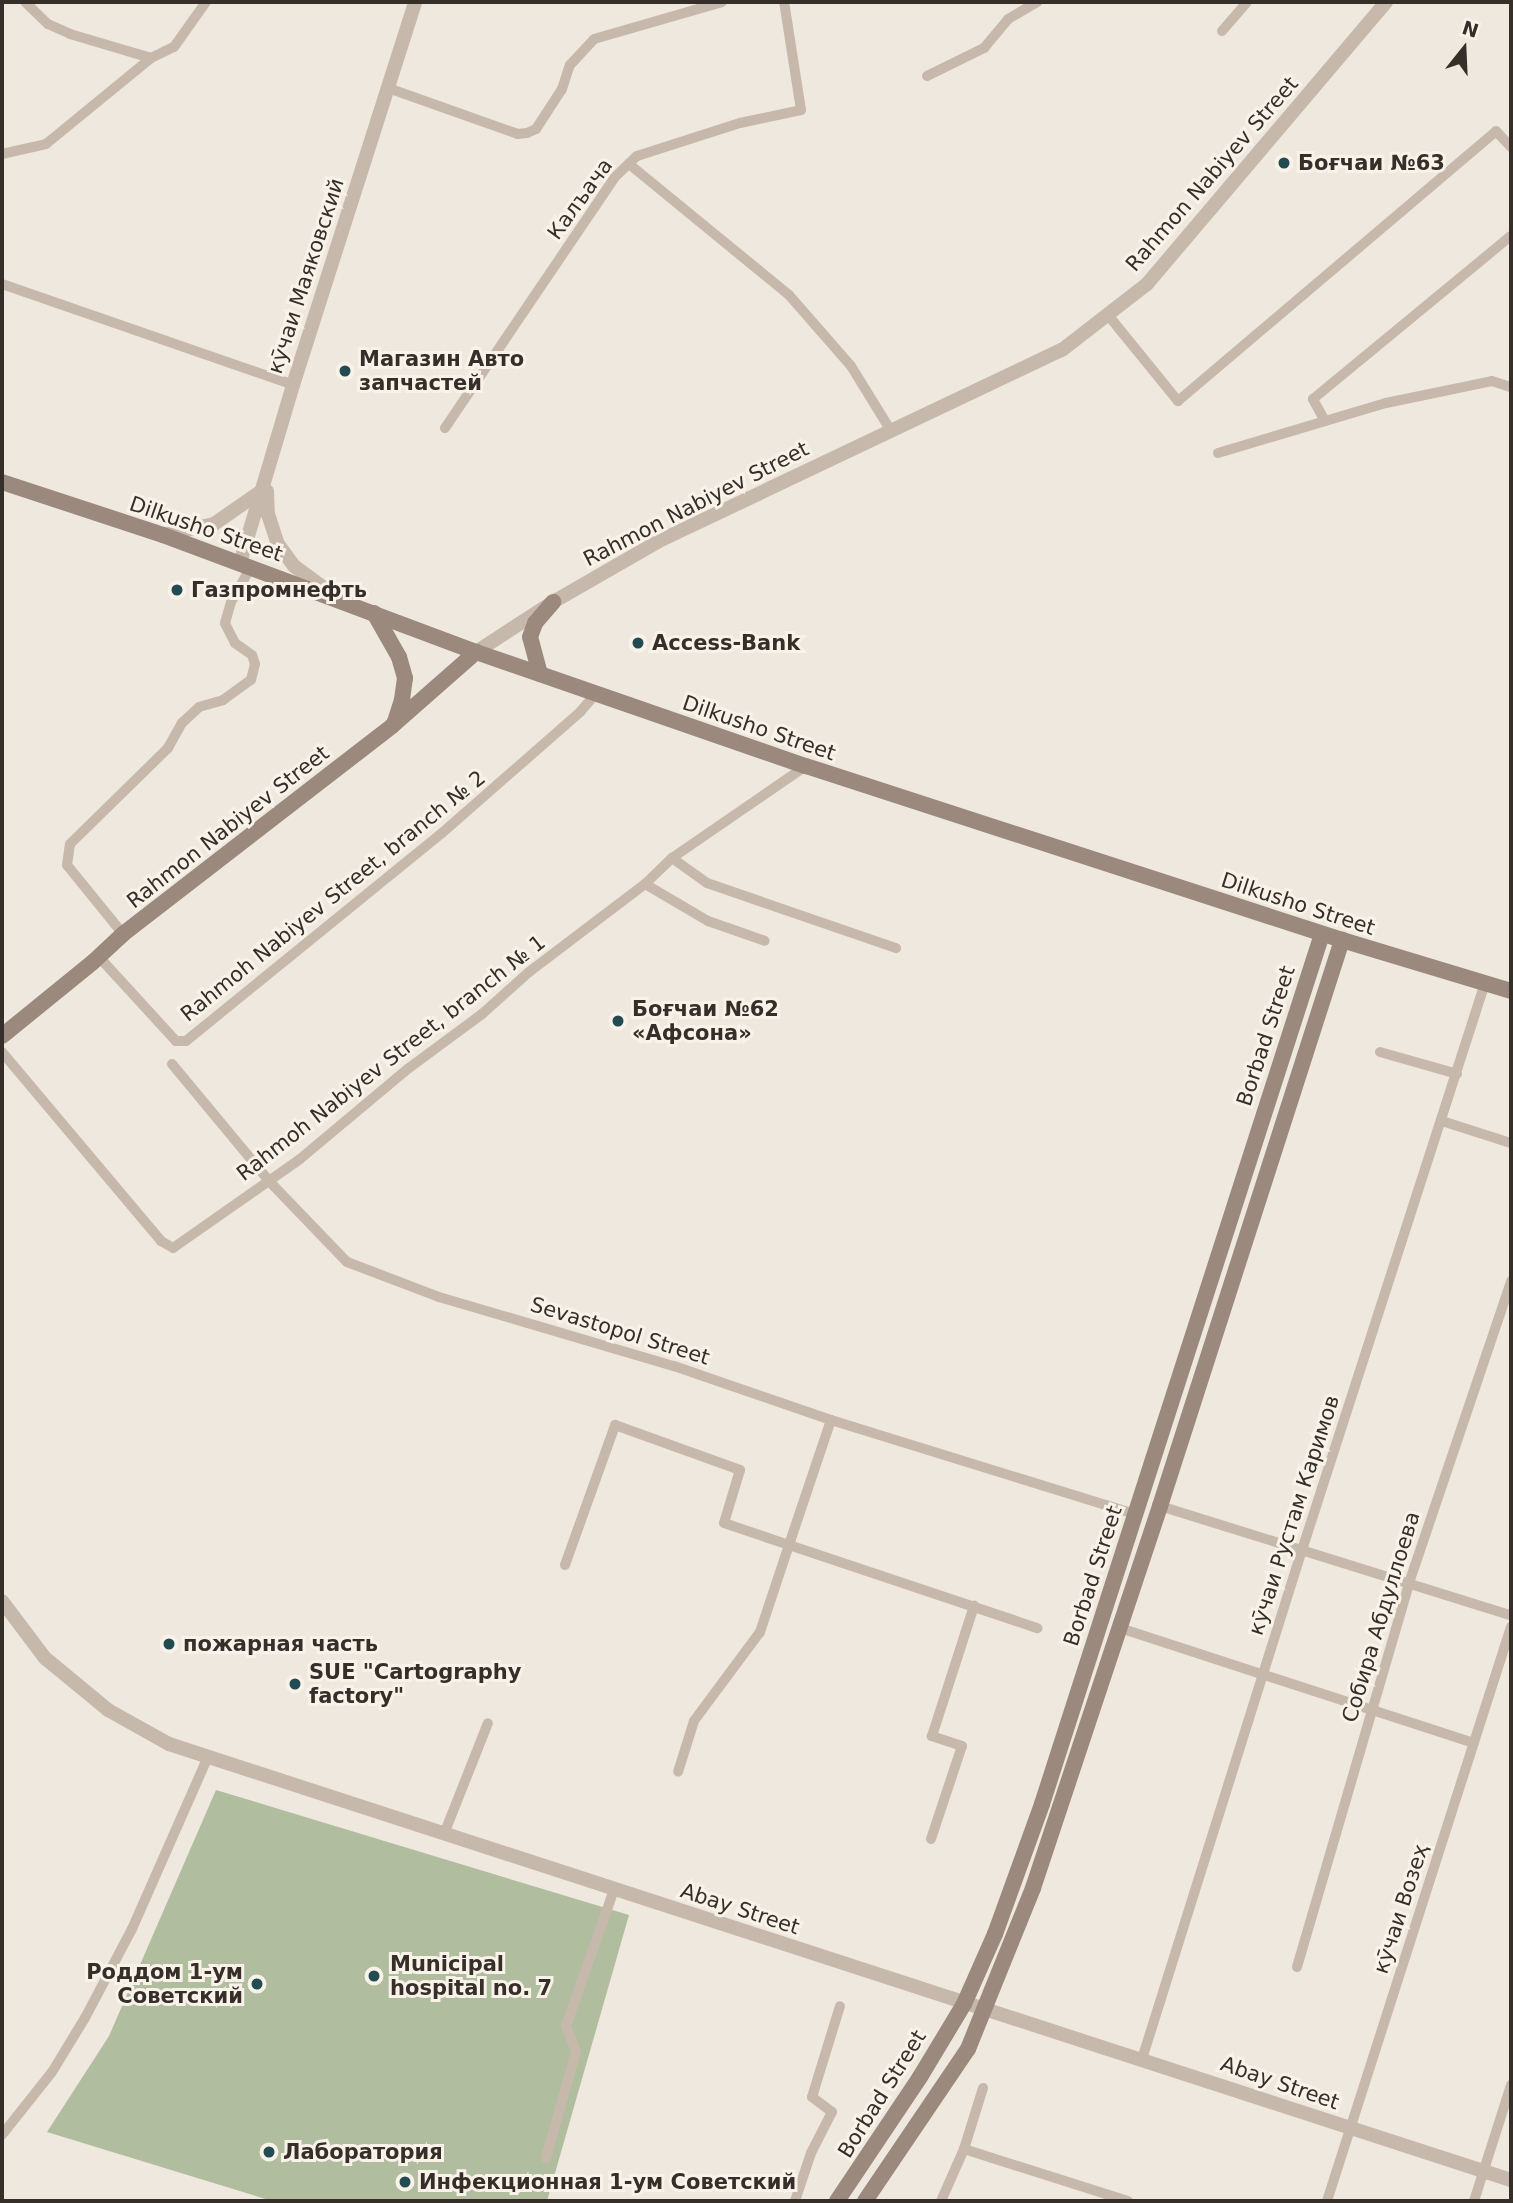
<!DOCTYPE html>
<html>
<head>
<meta charset="utf-8">
<style>
  body { margin:0 }
  #map { position:relative; width:1513px; height:2203px; overflow:hidden; background:#efe8de; font-family:"DejaVu Sans",sans-serif }
  div>[style] { position:absolute }
  .green>* { inset:0; background:#b1bd9f }
  .minor>* { height:10px; margin:-5px; padding:0 5px; transform-origin:5px; border-radius:5px; background:#c6b9ab }
  .tertiary>* { height:14px; margin:-7px; padding:0 7px; transform-origin:7px; border-radius:7px; background:#c6b9ab }
  .secondary>* { height:16px; margin:-8px; padding:0 8px; transform-origin:8px; border-radius:8px; background:#9a897c }
  .dots>* { width:19px; height:19px; translate:-50% -50%; box-sizing:border-box; border:4px solid #f8f2e9; border-radius:50% }
  span { translate:-50% -50%; white-space:nowrap; text-align:center; line-height:1.15; -webkit-text-stroke:6px #f8f2e9; paint-order:stroke }
  .poi-label { font-size:21px; color:#352e29; font-weight:700 }
  .left { translate:0 -50%; text-align:left }
  .right { translate:-100% -50%; text-align:right }
  .street-label { font-size:21px; color:#352e29 }
  .frame { position:absolute; inset:0; border:4px solid #352e29; pointer-events:none }
  .north { position:absolute; left:1429px; top:14px; width:70px; height:70px; -webkit-text-stroke:5px #f8f2e9; paint-order:stroke; rotate:18deg; font-size:19px; font-weight:700; line-height:28px; text-align:center; color:#352e29 }
  .north::after { content:''; display:block; margin:auto; width:24px; height:32px; background:#352e29; clip-path:polygon(50% 0,100% 100%,50% 72%,0 100%) }
</style>
</head>
<body>
<div id="map">
  <div class="green">
    <i style="clip-path:polygon(216px 1790px,629px 1915px,547px 2201px,272px 2201px,47px 2132px,109px 2036px)"></i>
  </div>
  <div class="minor">
    <i style="left:25px;top:2px;width:32px;rotate:44deg"></i>
    <i style="left:48px;top:24px;width:24px;rotate:24deg"></i>
    <i style="left:70px;top:34px;width:84px;rotate:16.5deg"></i>
    <i style="left:1222px;top:31px;width:38px;rotate:-49deg"></i>
    <i style="left:927px;top:76px;width:64px;rotate:-26.2deg"></i>
    <i style="left:984px;top:48px;width:38px;rotate:-50deg"></i>
    <i style="left:1008px;top:19px;width:34px;rotate:-30deg"></i>
    <i style="left:388px;top:88px;width:138px;rotate:19.5deg"></i>
    <i style="left:518px;top:134px;width:9px;rotate:-6deg"></i>
    <i style="left:527px;top:133px;width:10px;rotate:-24deg"></i>
    <i style="left:536px;top:129px;width:48px;rotate:-57deg"></i>
    <i style="left:562px;top:89px;width:25px;rotate:-72deg"></i>
    <i style="left:570px;top:65px;width:35px;rotate:-47deg"></i>
    <i style="left:594px;top:39px;width:133px;rotate:-16.1deg"></i>
    <i style="left:2px;top:154px;width:45px;rotate:-12.8deg"></i>
    <i style="left:46px;top:144px;width:136px;rotate:-39.3deg"></i>
    <i style="left:151px;top:58px;width:25px;rotate:-26deg"></i>
    <i style="left:174px;top:47px;width:55px;rotate:-54.6deg"></i>
    <i style="left:629px;top:164px;width:207px;rotate:39.3deg"></i>
    <i style="left:789px;top:295px;width:94px;rotate:48.9deg"></i>
    <i style="left:851px;top:366px;width:76px;rotate:58.4deg"></i>
    <i style="left:2px;top:284px;width:308px;rotate:19.1deg"></i>
    <i style="left:1108px;top:315px;width:111px;rotate:50.9deg"></i>
    <i style="left:1178px;top:401px;width:417px;rotate:-40.3deg"></i>
    <i style="left:1496px;top:131px;width:22px;rotate:47deg"></i>
    <i style="left:1325px;top:421px;width:25px;rotate:-119deg"></i>
    <i style="left:1313px;top:399px;width:256px;rotate:-39.5deg"></i>
    <i style="left:445px;top:428px;width:303px;rotate:-55.9deg"></i>
    <i style="left:615px;top:177px;width:30px;rotate:-44deg"></i>
    <i style="left:637px;top:156px;width:108px;rotate:-17.8deg"></i>
    <i style="left:740px;top:123px;width:62px;rotate:-12deg"></i>
    <i style="left:801px;top:110px;width:109px;rotate:-98.9deg"></i>
    <i style="left:1218px;top:453px;width:175px;rotate:-16.6deg"></i>
    <i style="left:1386px;top:403px;width:108px;rotate:-11.7deg"></i>
    <i style="left:1492px;top:381px;width:20px;rotate:18deg"></i>
    <i style="left:672px;top:858px;width:43px;rotate:35.5deg"></i>
    <i style="left:707px;top:883px;width:200px;rotate:19deg"></i>
    <i style="left:645px;top:884px;width:73px;rotate:30.4deg"></i>
    <i style="left:708px;top:921px;width:60px;rotate:19.3deg"></i>
    <i style="left:123px;top:934px;width:89px;rotate:-129.1deg"></i>
    <i style="left:67px;top:865px;width:21px;rotate:-82deg"></i>
    <i style="left:70px;top:844px;width:137px;rotate:-44.4deg"></i>
    <i style="left:168px;top:748px;width:29px;rotate:-61deg"></i>
    <i style="left:182px;top:723px;width:23px;rotate:-43deg"></i>
    <i style="left:199px;top:707px;width:25px;rotate:-16deg"></i>
    <i style="left:223px;top:700px;width:34px;rotate:-36deg"></i>
    <i style="left:251px;top:680px;width:16px;rotate:-76deg"></i>
    <i style="left:255px;top:664px;width:9px;rotate:-108deg"></i>
    <i style="left:252px;top:655px;width:21px;rotate:-145deg"></i>
    <i style="left:235px;top:643px;width:22px;rotate:-117deg"></i>
    <i style="left:225px;top:623px;width:22px;rotate:-74deg"></i>
    <i style="left:231px;top:602px;width:40px;rotate:-60.3deg"></i>
    <i style="left:99px;top:957px;width:114px;rotate:47.5deg"></i>
    <i style="left:176px;top:1041px;width:10px"></i>
    <i style="left:186px;top:1041px;width:330px;rotate:-39.1deg"></i>
    <i style="left:442px;top:833px;width:184px;rotate:-41.2deg"></i>
    <i style="left:580px;top:712px;width:23px;rotate:-49deg"></i>
    <i style="left:2px;top:1052px;width:247px;rotate:49.9deg"></i>
    <i style="left:161px;top:1241px;width:14px;rotate:30deg"></i>
    <i style="left:173px;top:1248px;width:155px;rotate:-35deg"></i>
    <i style="left:300px;top:1159px;width:142px;rotate:-39.9deg"></i>
    <i style="left:409px;top:1068px;width:91px;rotate:-36.5deg"></i>
    <i style="left:482px;top:1014px;width:63px;rotate:-41.8deg"></i>
    <i style="left:529px;top:972px;width:146px;rotate:-37.2deg"></i>
    <i style="left:645px;top:884px;width:37px;rotate:-44deg"></i>
    <i style="left:672px;top:858px;width:163px;rotate:-34.5deg"></i>
    <i style="left:1380px;top:1052px;width:80px;rotate:15.9deg"></i>
    <i style="left:172px;top:1064px;width:152px;rotate:50.3deg"></i>
    <i style="left:269px;top:1181px;width:112px;rotate:46.1deg"></i>
    <i style="left:347px;top:1262px;width:98px;rotate:20.8deg"></i>
    <i style="left:439px;top:1297px;width:245px;rotate:16.4deg"></i>
    <i style="left:674px;top:1366px;width:166px;rotate:19deg"></i>
    <i style="left:831px;top:1420px;width:318px;rotate:17.2deg"></i>
    <i style="left:1442px;top:1121px;width:72px;rotate:17.7deg"></i>
    <i style="left:831px;top:1420px;width:132px;rotate:108.6deg"></i>
    <i style="left:789px;top:1545px;width:262px;rotate:18.5deg"></i>
    <i style="left:1160px;top:1506px;width:368px;rotate:17.3deg"></i>
    <i style="left:565px;top:1565px;width:149px;rotate:-70.3deg"></i>
    <i style="left:615px;top:1425px;width:133px;rotate:19.8deg"></i>
    <i style="left:740px;top:1470px;width:55px;rotate:106.8deg"></i>
    <i style="left:724px;top:1523px;width:69px;rotate:18.7deg"></i>
    <i style="left:789px;top:1545px;width:92px;rotate:108.4deg"></i>
    <i style="left:760px;top:1632px;width:111px;rotate:126.6deg"></i>
    <i style="left:694px;top:1721px;width:53px;rotate:107.4deg"></i>
    <i style="left:1120px;top:1628px;width:372px;rotate:18deg"></i>
    <i style="left:444px;top:1834px;width:119px;rotate:-68.4deg"></i>
    <i style="left:931px;top:1839px;width:98px;rotate:-71.6deg"></i>
    <i style="left:962px;top:1746px;width:32px;rotate:-162deg"></i>
    <i style="left:932px;top:1736px;width:137px;rotate:-72.1deg"></i>
    <i style="left:1297px;top:1967px;width:400px;rotate:-73.7deg"></i>
    <i style="left:1409px;top:1583px;width:319px;rotate:-71.3deg"></i>
    <i style="left:1142px;top:2059px;width:534px;rotate:-72.55deg"></i>
    <i style="left:1302px;top:1550px;width:596px;rotate:-72.11deg"></i>
    <i style="left:2px;top:2135px;width:80px;rotate:-51.6deg"></i>
    <i style="left:52px;top:2072px;width:63px;rotate:-58.6deg"></i>
    <i style="left:85px;top:2018px;width:101px;rotate:-62.2deg"></i>
    <i style="left:132px;top:1929px;width:188px;rotate:-66.2deg"></i>
    <i style="left:964px;top:2149px;width:172px;rotate:17.6deg"></i>
    <i style="left:546px;top:2158px;width:111px;rotate:-74.3deg"></i>
    <i style="left:576px;top:2051px;width:27px;rotate:-112deg"></i>
    <i style="left:566px;top:2026px;width:144px;rotate:-70.6deg"></i>
    <i style="left:795px;top:2201px;width:51px;rotate:-71.6deg"></i>
    <i style="left:811px;top:2153px;width:46px;rotate:-62.9deg"></i>
    <i style="left:832px;top:2112px;width:25px;rotate:-143deg"></i>
    <i style="left:812px;top:2097px;width:95px;rotate:-72.9deg"></i>
    <i style="left:941px;top:2201px;width:57px;rotate:-66.1deg"></i>
    <i style="left:964px;top:2149px;width:64px;rotate:-72.7deg"></i>
    <i style="left:1327px;top:2201px;width:603px;rotate:-72.23deg"></i>
    <i style="left:1474px;top:2201px;width:122px;rotate:-72.3deg"></i>
  </div>
  <div class="tertiary">
    <i style="left:267px;top:491px;width:23px;rotate:88deg"></i>
    <i style="left:268px;top:514px;width:32px;rotate:72deg"></i>
    <i style="left:278px;top:544px;width:27px;rotate:54deg"></i>
    <i style="left:294px;top:566px;width:52px;rotate:36.4deg"></i>
    <i style="left:163px;top:535px;width:52px;rotate:-12.2deg"></i>
    <i style="left:214px;top:524px;width:60px;rotate:-34.8deg"></i>
    <i style="left:240px;top:563px;width:186px;rotate:-73.4deg"></i>
    <i style="left:293px;top:385px;width:402px;rotate:-72.3deg"></i>
    <i style="left:476px;top:652px;width:92px;rotate:-33deg"></i>
    <i style="left:553px;top:602px;width:122px;rotate:-29.9deg"></i>
    <i style="left:659px;top:541px;width:446px;rotate:-25.4deg"></i>
    <i style="left:1062px;top:350px;width:108px;rotate:-37.8deg"></i>
    <i style="left:1147px;top:284px;width:370px;rotate:-49.7deg"></i>
    <i style="left:2px;top:1601px;width:71px;rotate:53deg"></i>
    <i style="left:45px;top:1658px;width:82px;rotate:39.5deg"></i>
    <i style="left:108px;top:1710px;width:70px;rotate:29.1deg"></i>
    <i style="left:169px;top:1744px;width:1411px;rotate:18deg"></i>
  </div>
  <div class="secondary">
    <i style="left:2px;top:482px;width:169px;rotate:18.2deg"></i>
    <i style="left:163px;top:535px;width:334px;rotate:20.5deg"></i>
    <i style="left:476px;top:652px;width:349px;rotate:19.1deg"></i>
    <i style="left:806px;top:766px;width:564px;rotate:17.98deg"></i>
    <i style="left:1342px;top:940px;width:177px;rotate:16.8deg"></i>
    <i style="left:374px;top:613px;width:51px;rotate:60.4deg"></i>
    <i style="left:399px;top:657px;width:22px;rotate:74deg"></i>
    <i style="left:405px;top:678px;width:22px;rotate:98deg"></i>
    <i style="left:402px;top:700px;width:25px;rotate:108deg"></i>
    <i style="left:540px;top:674px;width:38px;rotate:-105deg"></i>
    <i style="left:530px;top:637px;width:15px;rotate:-70deg"></i>
    <i style="left:535px;top:623px;width:28px;rotate:-49deg"></i>
    <i style="left:2px;top:1036px;width:117px;rotate:-39.1deg"></i>
    <i style="left:93px;top:962px;width:41px;rotate:-43deg"></i>
    <i style="left:123px;top:934px;width:341px;rotate:-37.7deg"></i>
    <i style="left:393px;top:725px;width:111px;rotate:-41.3deg"></i>
    <i style="left:837px;top:2201px;width:149px;rotate:-56.2deg"></i>
    <i style="left:920px;top:2077px;width:85px;rotate:-58.9deg"></i>
    <i style="left:964px;top:2004px;width:77px;rotate:-66.1deg"></i>
    <i style="left:995px;top:1934px;width:138px;rotate:-70.1deg"></i>
    <i style="left:1042px;top:1804px;width:914px;rotate:-72.16deg"></i>
    <i style="left:865px;top:2201px;width:184px;rotate:-55.9deg"></i>
    <i style="left:968px;top:2049px;width:174px;rotate:-68deg"></i>
    <i style="left:1033px;top:1888px;width:403px;rotate:-71.6deg"></i>
    <i style="left:1160px;top:1506px;width:595px;rotate:-72.17deg"></i>
  </div>
  <div class="dots">
    <i style="left:1284px;top:163px;background:#234c52"></i>
    <i style="left:345px;top:371px;background:#234c52"></i>
    <i style="left:177px;top:590px;background:#234c52"></i>
    <i style="left:638px;top:643px;background:#234c52"></i>
    <i style="left:618px;top:1021px;background:#234c52"></i>
    <i style="left:169px;top:1644px;background:#234c52"></i>
    <i style="left:295px;top:1684px;background:#234c52"></i>
    <i style="left:374px;top:1976px;background:#234c52"></i>
    <i style="left:257px;top:1984px;background:#234c52"></i>
    <i style="left:269px;top:2152px;background:#234c52"></i>
    <i style="left:405px;top:2182px;background:#234c52"></i>
  </div>
  <div class="poi-label">
    <span class="left" style="left:1298px;top:163px">Боғчаи №63</span>
    <span class="left" style="left:359px;top:371px">Магазин Авто<br>запчастей</span>
    <span class="left" style="left:191px;top:590px">Газпромнефть</span>
    <span class="left" style="left:652px;top:643px">Access-Bank</span>
    <span class="left" style="left:632px;top:1021px">Боғчаи №62<br>«Афсона»</span>
    <span class="left" style="left:183px;top:1644px">пожарная часть</span>
    <span class="left" style="left:309px;top:1684px">SUE "Cartography<br>factory"</span>
    <span class="left" style="left:390px;top:1976px">Municipal<br>hospital no. 7</span>
    <span class="right" style="left:243px;top:1984px">Роддом 1-ум<br>Советский</span>
    <span class="left" style="left:283px;top:2152px">Лаборатория</span>
    <span class="left" style="left:419px;top:2182px">Инфекционная 1-ум Советский</span>
  </div>
  <div class="street-label">
    <span style="left:1212px;top:174px;rotate:-49deg">Rahmon Nabiyev Street</span>
    <span style="left:580px;top:199px;rotate:-54deg">Калъача</span>
    <span style="left:306px;top:276px;rotate:-72deg">кӯчаи Маяковский</span>
    <span style="left:696px;top:504px;rotate:-27deg">Rahmon Nabiyev Street</span>
    <span style="left:206px;top:529px;rotate:19deg">Dilkusho Street</span>
    <span style="left:759px;top:728px;rotate:19deg">Dilkusho Street</span>
    <span style="left:228px;top:827px;rotate:-38deg">Rahmon Nabiyev Street</span>
    <span style="left:333px;top:896px;rotate:-39deg">Rahmoh Nabiyev Street, branch № 2</span>
    <span style="left:1298px;top:904px;rotate:18deg">Dilkusho Street</span>
    <span style="left:1266px;top:1036px;rotate:-72deg">Borbad Street</span>
    <span style="left:391px;top:1058px;rotate:-38deg">Rahmoh Nabiyev Street, branch № 1</span>
    <span style="left:620px;top:1331px;rotate:17deg">Sevastopol Street</span>
    <span style="left:1294px;top:1515px;rotate:-72deg">кӯчаи Рустам Каримов</span>
    <span style="left:1093px;top:1576px;rotate:-72deg">Borbad Street</span>
    <span style="left:1381px;top:1617px;rotate:-73deg">Собира Абдуллоева</span>
    <span style="left:740px;top:1909px;rotate:18deg">Abay Street</span>
    <span style="left:1401px;top:1909px;rotate:-72deg">кӯчаи Возеҳ</span>
    <span style="left:1280px;top:2083px;rotate:19deg">Abay Street</span>
    <span style="left:882px;top:2094px;rotate:-58deg">Borbad Street</span>
  </div>
  <div class="frame"></div>
  <div class="north">N</div>
</div>
</body>
</html>
